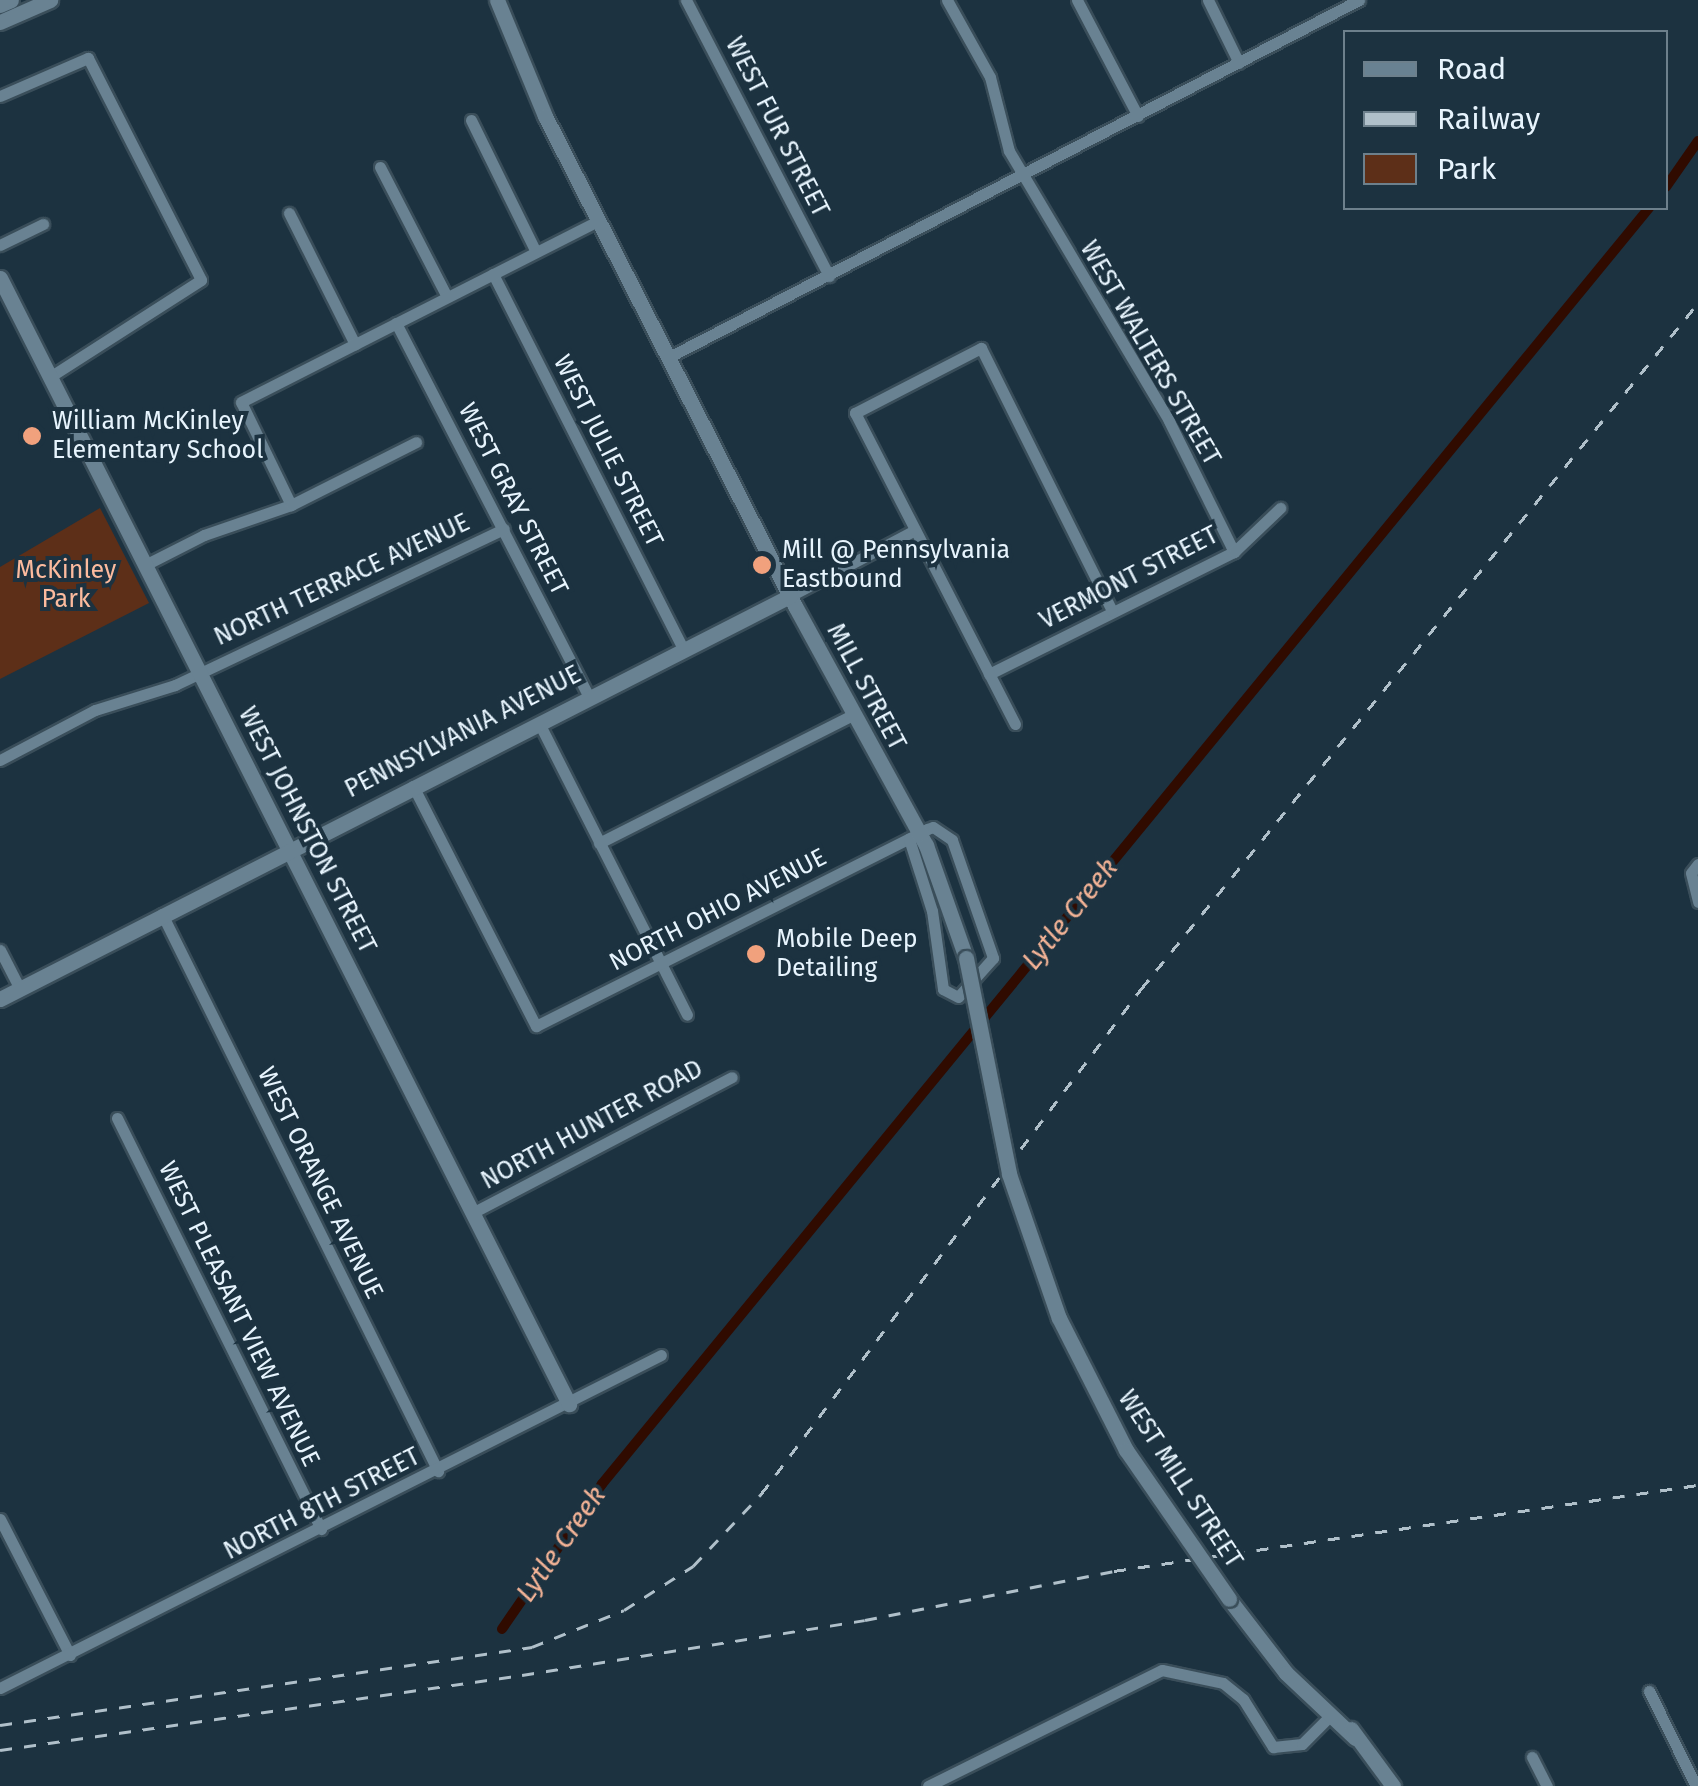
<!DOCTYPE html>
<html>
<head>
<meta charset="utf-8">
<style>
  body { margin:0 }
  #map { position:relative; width:1698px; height:1786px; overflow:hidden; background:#1c3240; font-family:"Fira Sans",sans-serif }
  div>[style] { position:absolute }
  .green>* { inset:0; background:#5d2f18 }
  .canal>* { height:10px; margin:-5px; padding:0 5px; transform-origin:5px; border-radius:5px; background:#300b00 }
  .roads { filter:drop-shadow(2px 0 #3a4e5a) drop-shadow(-2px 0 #3a4e5a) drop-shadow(0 2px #3a4e5a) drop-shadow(0 -2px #3a4e5a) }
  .street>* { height:11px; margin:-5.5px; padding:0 5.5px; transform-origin:5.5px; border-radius:5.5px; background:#698292 }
  .secondary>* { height:15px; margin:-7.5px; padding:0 7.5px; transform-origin:7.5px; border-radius:7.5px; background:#698292 }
  .rail>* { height:2.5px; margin-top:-1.25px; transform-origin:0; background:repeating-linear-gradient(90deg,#b0c0ca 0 12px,transparent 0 24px) }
  .bridges { filter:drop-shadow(2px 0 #3a4e5a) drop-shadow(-2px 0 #3a4e5a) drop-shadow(0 2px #3a4e5a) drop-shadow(0 -2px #3a4e5a) }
  .secondary-bridge>* { height:15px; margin:-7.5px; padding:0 7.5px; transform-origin:7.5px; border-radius:7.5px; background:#698292 }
  .dots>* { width:28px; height:28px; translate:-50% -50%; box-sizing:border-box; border:5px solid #1c3240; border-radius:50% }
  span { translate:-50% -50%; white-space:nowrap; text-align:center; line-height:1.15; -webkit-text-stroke:8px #1c3240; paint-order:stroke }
  .street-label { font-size:25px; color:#e7f4fd }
  .poi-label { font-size:25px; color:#e7f4fd }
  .left { translate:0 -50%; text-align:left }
  .park-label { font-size:25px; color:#fcbb9e }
  .water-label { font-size:28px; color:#f3b396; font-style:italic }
  .legend { position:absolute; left:1343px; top:30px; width:325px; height:180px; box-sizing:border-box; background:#1c3240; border:2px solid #6d808c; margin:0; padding:12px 18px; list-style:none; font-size:30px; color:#e7f4fd }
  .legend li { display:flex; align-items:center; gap:20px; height:50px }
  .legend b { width:50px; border:2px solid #6d808c }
</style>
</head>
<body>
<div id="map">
  <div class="green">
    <i style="clip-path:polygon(100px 508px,149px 603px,0 679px,0 567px)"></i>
  </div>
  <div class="canal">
    <i style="left:1666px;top:187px;width:56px;rotate:-55.2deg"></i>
    <i style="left:502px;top:1629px;width:176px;rotate:-55.4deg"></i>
    <i style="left:602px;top:1484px;width:1651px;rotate:-50.63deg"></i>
  </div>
  <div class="roads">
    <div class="street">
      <i style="left:686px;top:0;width:311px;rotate:62.6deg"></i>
      <i style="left:947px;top:0;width:88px;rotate:60.8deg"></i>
      <i style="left:990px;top:77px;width:76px;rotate:75.6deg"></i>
      <i style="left:1009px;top:151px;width:314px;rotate:59.3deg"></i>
      <i style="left:1169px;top:421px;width:146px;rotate:63.6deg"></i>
      <i style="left:1077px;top:0;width:131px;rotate:62.3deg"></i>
      <i style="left:1208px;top:0;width:70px;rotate:63.8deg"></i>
      <i style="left:0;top:96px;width:96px;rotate:-23.4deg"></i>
      <i style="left:88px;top:58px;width:249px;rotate:63deg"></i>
      <i style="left:201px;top:280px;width:179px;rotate:147.3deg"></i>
      <i style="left:471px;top:120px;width:147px;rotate:63.8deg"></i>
      <i style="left:380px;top:167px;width:146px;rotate:62.7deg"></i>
      <i style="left:289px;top:213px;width:147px;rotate:63.3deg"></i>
      <i style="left:0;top:245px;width:48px;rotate:-26deg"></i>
      <i style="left:493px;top:274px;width:419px;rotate:63.1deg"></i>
      <i style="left:396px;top:323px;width:421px;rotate:62.7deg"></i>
      <i style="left:669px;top:357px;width:777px;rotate:-27.36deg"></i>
      <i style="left:291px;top:505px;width:114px;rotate:-115.9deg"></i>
      <i style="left:241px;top:402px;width:402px;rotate:-26.9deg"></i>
      <i style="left:145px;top:565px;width:66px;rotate:-27deg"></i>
      <i style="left:204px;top:535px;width:92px;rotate:-19deg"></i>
      <i style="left:291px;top:505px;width:140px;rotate:-26.7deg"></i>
      <i style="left:790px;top:596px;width:141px;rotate:-27.8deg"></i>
      <i style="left:989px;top:674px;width:274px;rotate:-26.5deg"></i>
      <i style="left:1234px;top:552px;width:64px;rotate:-43.7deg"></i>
      <i style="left:539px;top:723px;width:327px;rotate:63.1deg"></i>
      <i style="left:1015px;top:724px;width:350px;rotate:-117.2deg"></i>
      <i style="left:855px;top:413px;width:142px;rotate:-27.3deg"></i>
      <i style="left:981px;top:348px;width:294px;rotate:63.5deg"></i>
      <i style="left:0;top:760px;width:107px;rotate:-27.8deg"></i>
      <i style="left:95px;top:710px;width:84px;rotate:-17.4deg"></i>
      <i style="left:175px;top:685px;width:364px;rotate:-25.4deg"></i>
      <i style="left:413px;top:786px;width:270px;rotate:62.9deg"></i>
      <i style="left:536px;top:1026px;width:438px;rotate:-26.7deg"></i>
      <i style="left:927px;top:829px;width:6px;rotate:-18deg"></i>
      <i style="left:933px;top:827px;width:23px;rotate:34deg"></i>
      <i style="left:952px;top:840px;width:125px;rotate:70.8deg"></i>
      <i style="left:993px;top:958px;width:52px;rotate:131.9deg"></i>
      <i style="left:958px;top:997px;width:17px;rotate:-152deg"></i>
      <i style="left:943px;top:989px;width:79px;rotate:-98deg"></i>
      <i style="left:932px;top:911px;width:76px;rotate:-107.7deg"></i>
      <i style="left:599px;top:843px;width:284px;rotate:-26.8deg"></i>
      <i style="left:1698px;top:864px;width:11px;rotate:128deg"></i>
      <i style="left:1691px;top:873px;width:30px;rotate:76deg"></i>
      <i style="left:162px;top:914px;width:622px;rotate:63.64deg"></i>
      <i style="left:0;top:950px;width:44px;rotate:62.9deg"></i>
      <i style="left:117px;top:1118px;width:459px;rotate:63.6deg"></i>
      <i style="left:472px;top:1213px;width:293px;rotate:-27.6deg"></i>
      <i style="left:0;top:1519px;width:153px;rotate:62.8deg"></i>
      <i style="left:0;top:1688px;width:740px;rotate:-26.74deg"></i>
      <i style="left:1649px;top:1691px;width:106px;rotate:63.7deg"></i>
      <i style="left:1532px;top:1757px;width:33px;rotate:63deg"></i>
      <i style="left:928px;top:1786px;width:261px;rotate:-26.4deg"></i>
      <i style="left:1162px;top:1670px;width:62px;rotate:12deg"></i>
      <i style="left:1223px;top:1683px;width:26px;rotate:39deg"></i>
      <i style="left:1243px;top:1699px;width:57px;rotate:58deg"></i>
      <i style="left:1273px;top:1747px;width:29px;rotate:-6deg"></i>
      <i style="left:1302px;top:1744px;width:40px;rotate:-45deg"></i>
    </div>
    <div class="secondary">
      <i style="left:497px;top:0;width:126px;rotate:67.5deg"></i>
      <i style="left:545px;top:116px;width:550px;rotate:62.97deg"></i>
      <i style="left:795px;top:606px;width:273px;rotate:61.3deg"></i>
      <i style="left:926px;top:845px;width:120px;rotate:70.5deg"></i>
      <i style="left:0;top:5px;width:12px;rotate:-24deg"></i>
      <i style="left:0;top:22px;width:55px;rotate:-23.7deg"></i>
      <i style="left:0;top:278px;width:1262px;rotate:63.19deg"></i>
      <i style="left:0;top:999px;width:887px;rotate:-27.03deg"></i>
      <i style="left:1229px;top:1599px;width:93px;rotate:52.4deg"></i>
      <i style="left:1286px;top:1673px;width:95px;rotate:43.3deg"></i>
      <i style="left:1351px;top:1729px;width:71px;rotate:53.6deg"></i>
    </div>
  </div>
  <div class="rail">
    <i style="left:0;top:1725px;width:538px;rotate:-8.34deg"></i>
    <i style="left:532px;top:1647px;width:99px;rotate:-21.9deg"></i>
    <i style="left:624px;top:1610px;width:82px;rotate:-32.5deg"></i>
    <i style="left:693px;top:1566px;width:99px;rotate:-46.6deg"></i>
    <i style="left:761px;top:1494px;width:632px;rotate:-53.04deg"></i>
    <i style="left:1141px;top:989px;width:884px;rotate:-50.93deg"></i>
    <i style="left:0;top:1750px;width:527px;rotate:-8.18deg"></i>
    <i style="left:522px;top:1675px;width:347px;rotate:-9.1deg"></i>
    <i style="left:865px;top:1620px;width:254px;rotate:-11.1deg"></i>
    <i style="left:1114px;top:1571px;width:590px;rotate:-8.38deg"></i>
  </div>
  <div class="bridges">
    <div class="secondary-bridge">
      <i style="left:966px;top:958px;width:220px;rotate:78.7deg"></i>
      <i style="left:1009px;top:1174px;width:152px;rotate:70.9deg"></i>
      <i style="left:1059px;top:1318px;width:148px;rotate:63.1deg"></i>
      <i style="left:1126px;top:1450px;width:181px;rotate:55.3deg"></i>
    </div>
  </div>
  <div class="dots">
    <i style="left:32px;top:436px;background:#f1a17d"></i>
    <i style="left:762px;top:565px;background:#f1a17d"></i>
    <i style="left:756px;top:954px;background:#f1a17d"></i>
  </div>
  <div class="street-label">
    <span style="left:777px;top:127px;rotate:63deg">WEST FUR STREET</span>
    <span style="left:1150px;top:353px;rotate:60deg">WEST WALTERS STREET</span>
    <span style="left:608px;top:451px;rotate:63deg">WEST JULIE STREET</span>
    <span style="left:513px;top:499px;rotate:63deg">WEST GRAY STREET</span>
    <span style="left:1129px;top:578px;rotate:-27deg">VERMONT STREET</span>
    <span style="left:342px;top:580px;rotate:-25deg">NORTH TERRACE AVENUE</span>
    <span style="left:866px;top:687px;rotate:62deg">MILL STREET</span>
    <span style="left:463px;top:732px;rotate:-27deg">PENNSYLVANIA AVENUE</span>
    <span style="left:307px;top:830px;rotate:63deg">WEST JOHNSTON STREET</span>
    <span style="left:718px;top:910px;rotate:-27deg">NORTH OHIO AVENUE</span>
    <span style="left:592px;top:1125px;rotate:-28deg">NORTH HUNTER ROAD</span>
    <span style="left:320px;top:1183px;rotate:64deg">WEST ORANGE AVENUE</span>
    <span style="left:239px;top:1314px;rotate:64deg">WEST PLEASANT VIEW AVENUE</span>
    <span style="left:1180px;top:1479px;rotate:57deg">WEST MILL STREET</span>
    <span style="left:322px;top:1504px;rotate:-27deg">NORTH 8TH STREET</span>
  </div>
  <div class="poi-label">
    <span class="left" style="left:52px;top:436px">William McKinley<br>Elementary School</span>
    <span class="left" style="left:782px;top:565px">Mill @ Pennsylvania<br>Eastbound</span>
    <span class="left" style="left:776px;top:954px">Mobile Deep<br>Detailing</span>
  </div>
  <div class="park-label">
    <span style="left:66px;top:585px">McKinley<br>Park</span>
  </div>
  <div class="water-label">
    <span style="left:1070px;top:914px;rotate:-51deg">Lytle Creek</span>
    <span style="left:561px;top:1544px;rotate:-55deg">Lytle Creek</span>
  </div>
  <ul class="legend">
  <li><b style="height:12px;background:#698292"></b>Road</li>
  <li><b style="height:12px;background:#b0c0ca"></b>Railway</li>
  <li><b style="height:28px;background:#5d2f18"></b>Park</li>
  </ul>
</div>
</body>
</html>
